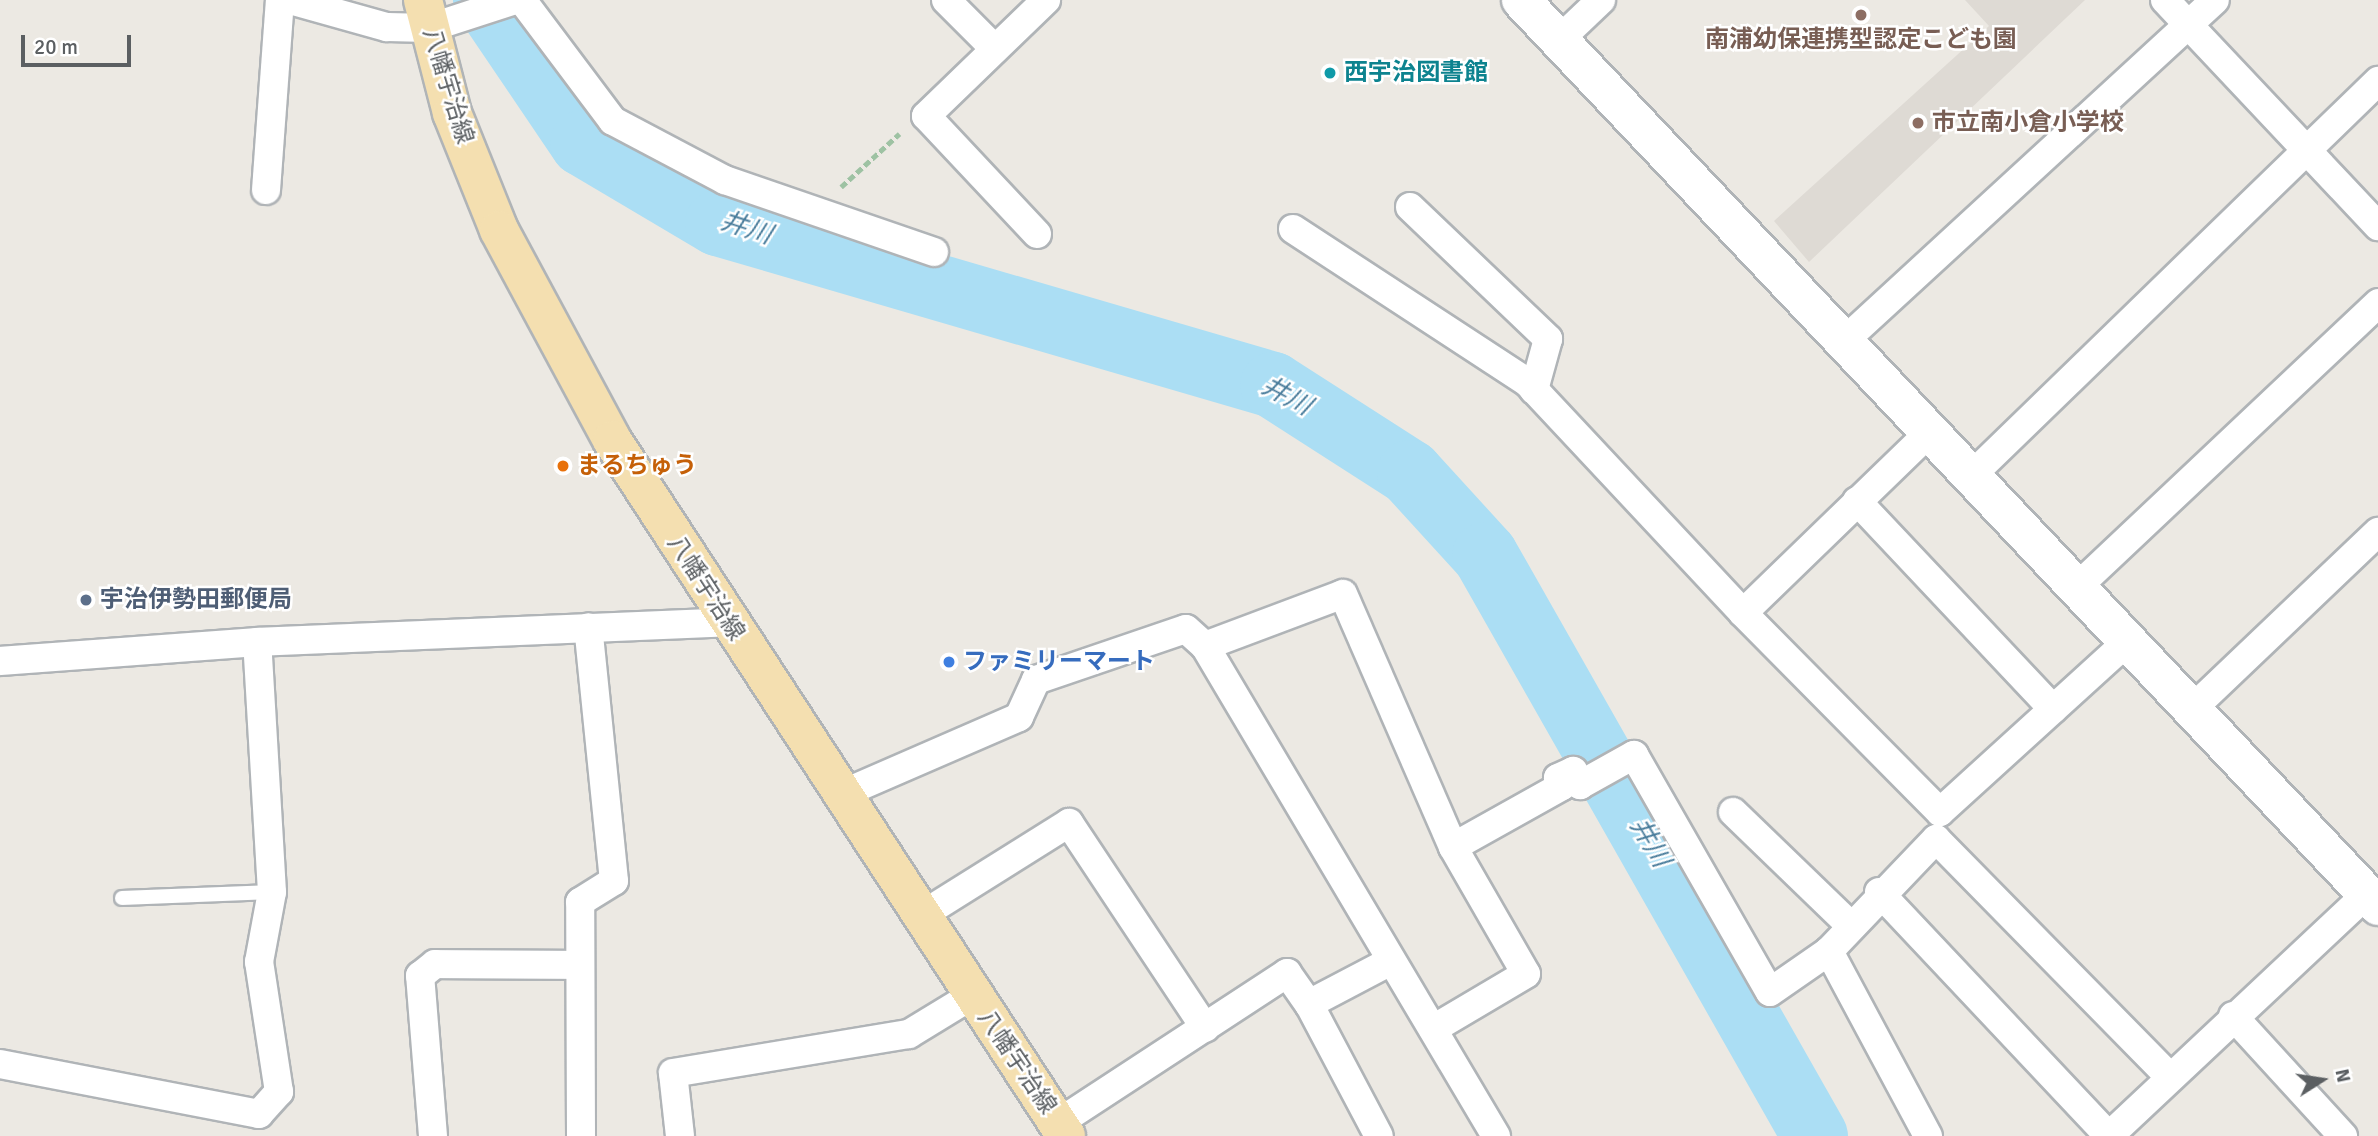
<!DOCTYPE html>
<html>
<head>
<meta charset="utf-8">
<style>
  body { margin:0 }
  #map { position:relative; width:2378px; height:1136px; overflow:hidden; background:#ece9e3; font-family:Signika,"Noto Sans JP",sans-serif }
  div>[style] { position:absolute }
  .education>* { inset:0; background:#dedad4 }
  .river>* { height:66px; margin:-33px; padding:0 33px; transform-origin:33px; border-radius:33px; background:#abdef4 }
  .path>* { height:4.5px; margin-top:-2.25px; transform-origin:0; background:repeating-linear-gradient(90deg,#9ec2a3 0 7px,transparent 0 10.5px) }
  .roads { filter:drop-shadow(2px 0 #b0b4b7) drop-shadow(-2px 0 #b0b4b7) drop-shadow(0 2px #b0b4b7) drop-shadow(0 -2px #b0b4b7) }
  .lane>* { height:14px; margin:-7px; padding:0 7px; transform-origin:7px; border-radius:7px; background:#fff }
  .street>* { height:28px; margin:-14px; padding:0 14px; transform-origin:14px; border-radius:14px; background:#fff }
  .secondary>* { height:38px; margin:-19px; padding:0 19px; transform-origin:19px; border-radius:19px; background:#fff }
  .primary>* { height:38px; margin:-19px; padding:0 19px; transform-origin:19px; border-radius:19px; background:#f4dfb0 }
  .dots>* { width:19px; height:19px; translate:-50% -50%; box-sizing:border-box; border:4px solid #fff; border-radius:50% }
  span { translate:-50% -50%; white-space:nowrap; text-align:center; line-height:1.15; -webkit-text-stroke:5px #fff; paint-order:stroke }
  .education-label { font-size:24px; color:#785e54; font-weight:700 }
  .left { translate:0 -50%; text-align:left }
  .culture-label { font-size:24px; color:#0d838f; font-weight:700 }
  .street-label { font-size:24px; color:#5b5f62 }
  .food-label { font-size:24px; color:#c56008; font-weight:700 }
  .service-label { font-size:24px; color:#4e5e75; font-weight:700 }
  .shop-label { font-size:24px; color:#366cbe; font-weight:700 }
  .water-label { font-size:26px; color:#487c9b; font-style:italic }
  .north { position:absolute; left:2287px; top:1045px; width:70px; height:70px; -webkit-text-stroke:5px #fff; paint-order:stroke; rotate:78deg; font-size:19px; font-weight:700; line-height:28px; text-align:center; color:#5b5f62 }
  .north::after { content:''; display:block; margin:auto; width:24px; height:32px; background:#5b5f62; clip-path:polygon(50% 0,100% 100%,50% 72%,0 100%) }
  .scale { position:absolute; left:21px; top:35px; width:110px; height:32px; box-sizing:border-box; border:4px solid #5b5f62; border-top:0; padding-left:9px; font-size:21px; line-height:24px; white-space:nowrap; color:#5b5f62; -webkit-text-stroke:5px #fff; paint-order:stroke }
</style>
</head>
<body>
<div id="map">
  <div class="education">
    <i style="clip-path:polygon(1965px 0,2085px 0,1809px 262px,1774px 221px,1989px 26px)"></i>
  </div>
  <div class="river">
    <i style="left:486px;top:0;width:173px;rotate:55.9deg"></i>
    <i style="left:583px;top:143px;width:157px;rotate:30.7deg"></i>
    <i style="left:718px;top:223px;width:578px;rotate:16.27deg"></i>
    <i style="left:1273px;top:385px;width:163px;rotate:32.7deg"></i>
    <i style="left:1410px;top:473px;width:111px;rotate:47.6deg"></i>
    <i style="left:1485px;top:555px;width:668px;rotate:60.4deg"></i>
  </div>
  <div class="path">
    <i style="left:841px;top:187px;width:79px;rotate:-42.4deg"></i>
  </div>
  <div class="roads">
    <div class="lane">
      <i style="left:122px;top:898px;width:150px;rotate:-2.3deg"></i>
    </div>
    <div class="street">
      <i style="left:290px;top:0;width:101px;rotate:15.6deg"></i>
      <i style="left:387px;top:27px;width:42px;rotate:1.4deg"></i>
      <i style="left:429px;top:28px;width:90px;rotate:-18deg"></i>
      <i style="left:522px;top:0;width:151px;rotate:53.1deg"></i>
      <i style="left:613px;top:121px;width:127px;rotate:27.8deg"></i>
      <i style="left:725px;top:180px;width:221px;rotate:19deg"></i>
      <i style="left:946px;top:0;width:69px;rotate:45deg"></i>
      <i style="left:2165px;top:0;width:311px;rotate:46.7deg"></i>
      <i style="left:1559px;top:40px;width:58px;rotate:-43.6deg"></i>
      <i style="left:266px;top:190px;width:191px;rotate:-85.8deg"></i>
      <i style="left:1410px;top:207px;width:191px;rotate:43.7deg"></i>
      <i style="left:1548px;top:339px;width:53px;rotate:105.4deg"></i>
      <i style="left:1293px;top:229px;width:280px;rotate:33.2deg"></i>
      <i style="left:1527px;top:382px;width:316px;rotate:46.9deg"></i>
      <i style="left:1743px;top:613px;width:259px;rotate:-44.1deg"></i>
      <i style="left:1037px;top:234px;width:162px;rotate:-133.2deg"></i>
      <i style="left:926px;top:116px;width:167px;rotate:-44deg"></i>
      <i style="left:1843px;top:342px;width:505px;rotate:-42.59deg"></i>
      <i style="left:1970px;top:477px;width:569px;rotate:-44.14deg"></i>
      <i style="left:1857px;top:501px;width:286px;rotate:46.7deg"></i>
      <i style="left:2075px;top:589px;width:417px;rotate:-43.3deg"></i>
      <i style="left:1743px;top:613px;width:280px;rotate:45.3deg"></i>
      <i style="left:1940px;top:812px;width:251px;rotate:-42.3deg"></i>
      <i style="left:1205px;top:646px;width:147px;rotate:-20.6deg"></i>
      <i style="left:1343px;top:594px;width:276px;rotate:66.5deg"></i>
      <i style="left:1453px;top:847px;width:146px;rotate:60.1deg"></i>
      <i style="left:1526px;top:974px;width:108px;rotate:149.4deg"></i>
      <i style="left:0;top:661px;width:258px;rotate:-4.2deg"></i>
      <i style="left:257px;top:642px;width:470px;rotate:-2.4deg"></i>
      <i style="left:2190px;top:711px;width:260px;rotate:-43.6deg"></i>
      <i style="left:842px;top:794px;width:193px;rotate:-23.5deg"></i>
      <i style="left:1019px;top:717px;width:41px;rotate:-65.3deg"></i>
      <i style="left:1036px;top:680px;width:158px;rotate:-18.8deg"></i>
      <i style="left:1186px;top:629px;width:25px;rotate:42deg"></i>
      <i style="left:1205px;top:646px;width:570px;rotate:59.29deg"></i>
      <i style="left:1733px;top:812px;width:164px;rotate:44deg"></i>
      <i style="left:1453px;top:847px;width:125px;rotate:-29.2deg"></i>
      <i style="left:1562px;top:786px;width:9px;rotate:-117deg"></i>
      <i style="left:1558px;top:778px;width:17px;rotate:-25deg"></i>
      <i style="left:1573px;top:771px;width:16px;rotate:63deg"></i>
      <i style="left:1580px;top:785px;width:62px;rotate:-29.1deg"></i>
      <i style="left:1634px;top:755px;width:273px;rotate:60.2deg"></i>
      <i style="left:1770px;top:992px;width:72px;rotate:-34.8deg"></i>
      <i style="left:1879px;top:892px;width:335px;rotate:46.7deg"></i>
      <i style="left:919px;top:917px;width:177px;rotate:-32.1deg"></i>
      <i style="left:1069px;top:823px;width:246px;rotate:56.4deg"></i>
      <i style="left:1309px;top:1004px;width:149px;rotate:62.1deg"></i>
      <i style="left:2233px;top:1016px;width:163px;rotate:47.5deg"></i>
      <i style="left:0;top:1064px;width:264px;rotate:10.9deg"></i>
      <i style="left:259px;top:1114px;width:30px;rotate:-48deg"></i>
      <i style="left:279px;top:1092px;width:132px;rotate:-98.7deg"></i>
      <i style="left:259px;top:962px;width:71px;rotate:-79.5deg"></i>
      <i style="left:272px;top:892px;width:250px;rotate:-93.4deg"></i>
      <i style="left:1058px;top:1123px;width:274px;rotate:-33.2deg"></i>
      <i style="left:1287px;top:973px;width:38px;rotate:55deg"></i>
      <i style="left:1309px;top:1004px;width:90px;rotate:-27.7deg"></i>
      <i style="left:433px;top:1136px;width:161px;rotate:-94.6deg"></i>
      <i style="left:420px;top:976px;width:19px;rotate:-39deg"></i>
      <i style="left:435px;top:964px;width:143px;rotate:0.4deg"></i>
      <i style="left:581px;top:1136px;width:234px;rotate:-90.2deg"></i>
      <i style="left:580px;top:902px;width:40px;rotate:-32deg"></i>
      <i style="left:614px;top:881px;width:255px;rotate:-95.8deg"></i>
      <i style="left:680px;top:1136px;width:63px;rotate:-96.3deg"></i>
      <i style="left:673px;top:1073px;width:239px;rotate:-9.4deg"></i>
      <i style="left:909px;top:1034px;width:75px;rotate:-31.4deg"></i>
      <i style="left:1928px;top:1136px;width:210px;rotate:-118.2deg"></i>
      <i style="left:1829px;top:951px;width:155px;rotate:-46.3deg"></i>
      <i style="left:1936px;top:839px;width:331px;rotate:45.5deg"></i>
      <i style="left:2109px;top:1136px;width:354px;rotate:-43.2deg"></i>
    </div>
    <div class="secondary">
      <i style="left:1521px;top:0;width:1247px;rotate:46.59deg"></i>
    </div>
    <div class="primary">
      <i style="left:423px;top:0;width:117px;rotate:75.6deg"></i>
      <i style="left:452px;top:113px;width:126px;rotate:68.1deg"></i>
      <i style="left:499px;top:230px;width:238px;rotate:61.7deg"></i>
      <i style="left:612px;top:440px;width:831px;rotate:56.88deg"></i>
    </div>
  </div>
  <div class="dots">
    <i style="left:1861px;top:15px;background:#8d6e63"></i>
    <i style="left:1330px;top:73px;background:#0f9aa8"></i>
    <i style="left:1918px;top:123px;background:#8d6e63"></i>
    <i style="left:563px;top:466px;background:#e8710a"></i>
    <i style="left:86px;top:600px;background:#5c6f8a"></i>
    <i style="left:949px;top:662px;background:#3f7fe0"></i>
  </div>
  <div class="education-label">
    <span style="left:1861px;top:40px">南浦幼保連携型認定こども園</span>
    <span class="left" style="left:1932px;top:123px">市立南小倉小学校</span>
  </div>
  <div class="culture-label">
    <span class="left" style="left:1344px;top:73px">西宇治図書館</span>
  </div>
  <div class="street-label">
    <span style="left:448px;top:86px;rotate:73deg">八幡宇治線</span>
    <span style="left:706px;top:588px;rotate:57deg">八幡宇治線</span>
    <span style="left:1017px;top:1062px;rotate:56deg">八幡宇治線</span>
  </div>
  <div class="food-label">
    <span class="left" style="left:577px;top:466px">まるちゅう</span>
  </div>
  <div class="service-label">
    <span class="left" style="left:100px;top:600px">宇治伊勢田郵便局</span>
  </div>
  <div class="shop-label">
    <span class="left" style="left:963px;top:662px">ファミリーマート</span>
  </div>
  <div class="water-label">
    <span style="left:746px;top:229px;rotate:18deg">井川</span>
    <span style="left:1286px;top:397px;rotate:28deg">井川</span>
    <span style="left:1649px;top:843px;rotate:59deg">井川</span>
  </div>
  <div class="north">N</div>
  <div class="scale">20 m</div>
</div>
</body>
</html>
